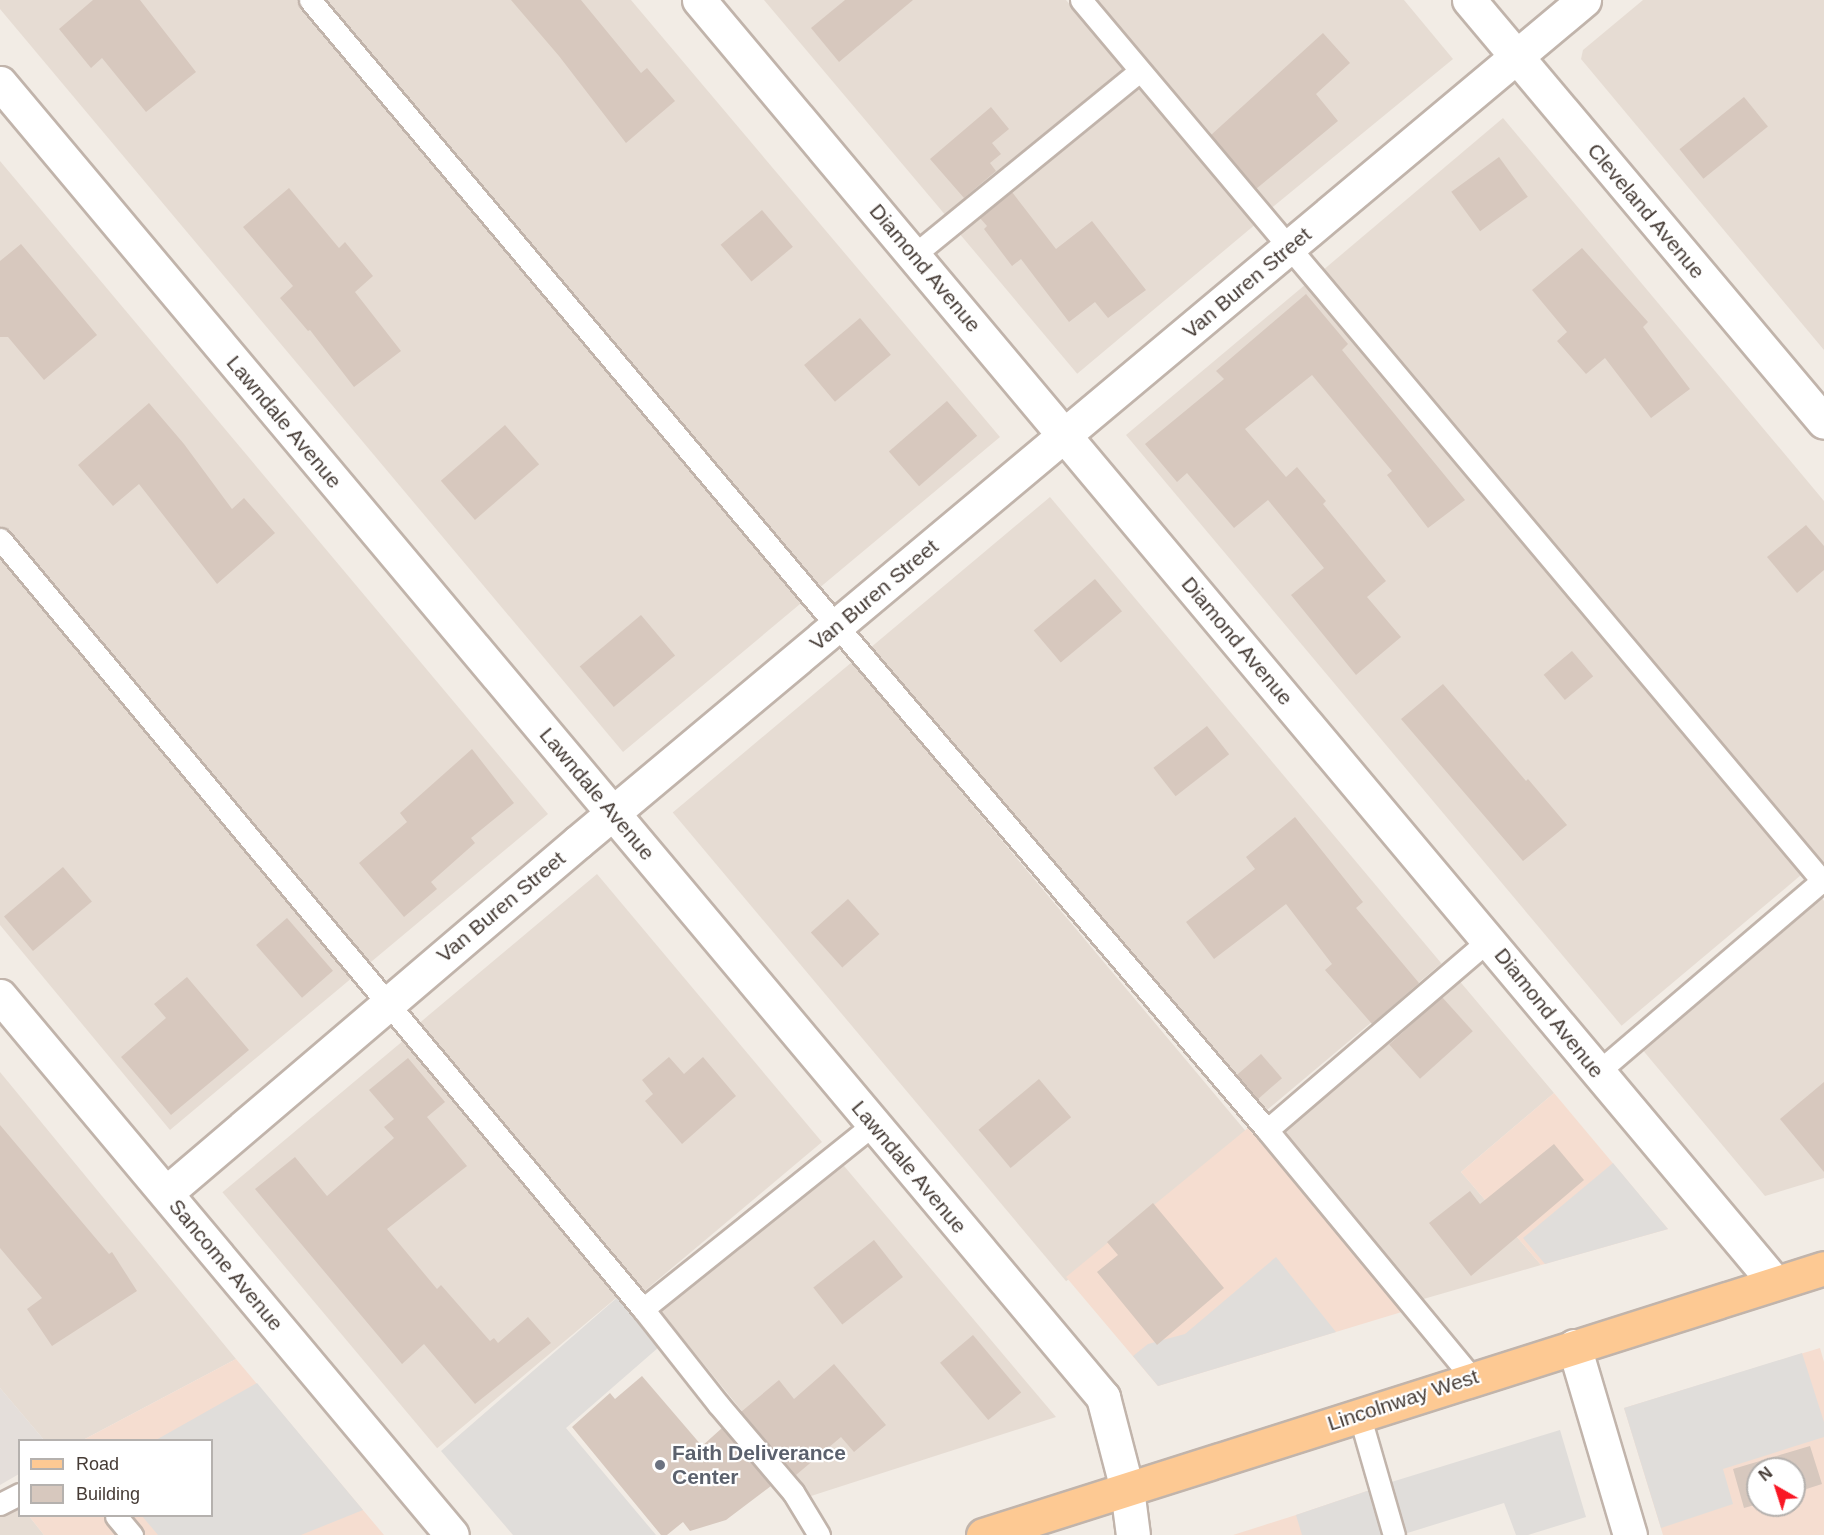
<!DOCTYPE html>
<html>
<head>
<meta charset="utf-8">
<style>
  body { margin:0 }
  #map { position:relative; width:1824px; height:1535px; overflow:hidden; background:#f2ece5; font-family:Helvetica,sans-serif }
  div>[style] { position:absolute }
  .residential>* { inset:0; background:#e6dcd3; transform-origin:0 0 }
  .commercial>* { inset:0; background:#f5ddd0 }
  .industrial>* { inset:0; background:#e4deda }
  .parking>* { inset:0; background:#e0ddda }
  .building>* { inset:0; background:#d7c8be; transform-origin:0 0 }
  .roads { filter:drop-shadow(2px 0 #c1b4ab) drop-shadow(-2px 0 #c1b4ab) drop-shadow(0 2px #c1b4ab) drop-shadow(0 -2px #c1b4ab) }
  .service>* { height:21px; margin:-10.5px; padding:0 10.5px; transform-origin:10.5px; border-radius:10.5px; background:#fff }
  .minor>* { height:33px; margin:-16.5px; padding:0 16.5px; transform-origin:16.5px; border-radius:16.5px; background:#fff }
  .tertiary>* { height:33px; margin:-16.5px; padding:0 16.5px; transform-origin:16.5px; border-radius:16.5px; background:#fff }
  .primary>* { height:33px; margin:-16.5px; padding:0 16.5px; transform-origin:16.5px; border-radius:16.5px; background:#fdc993 }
  .dots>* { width:16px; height:16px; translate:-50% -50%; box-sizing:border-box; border:3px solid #fff; border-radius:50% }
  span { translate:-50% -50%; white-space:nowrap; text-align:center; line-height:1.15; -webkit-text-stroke:4.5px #fff; paint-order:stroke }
  .street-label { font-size:21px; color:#453b35 }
  .worship-label { font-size:21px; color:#5b616d; font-weight:700 }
  .left { translate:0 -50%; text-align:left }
  .legend { position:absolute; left:18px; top:1439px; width:195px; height:78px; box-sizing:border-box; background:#fff; border:2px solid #b5b1ae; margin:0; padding:8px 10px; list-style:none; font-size:18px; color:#453b35 }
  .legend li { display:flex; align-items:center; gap:12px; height:30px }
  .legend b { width:30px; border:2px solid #b5b1ae }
  .north { position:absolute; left:1746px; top:1457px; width:60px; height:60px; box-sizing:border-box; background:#fff; border:2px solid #b5b1ae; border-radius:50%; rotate:321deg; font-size:16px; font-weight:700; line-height:24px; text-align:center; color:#453b35 }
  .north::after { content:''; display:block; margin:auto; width:21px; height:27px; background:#f91624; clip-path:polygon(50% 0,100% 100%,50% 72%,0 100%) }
</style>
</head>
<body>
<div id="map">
  <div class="residential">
    <i style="clip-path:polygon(0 0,631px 0,1000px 437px,623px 752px,0 9px)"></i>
    <i style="clip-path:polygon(764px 0,1066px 0,1125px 70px,947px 217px)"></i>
    <i style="clip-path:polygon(1092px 0,1404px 0,1453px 59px,1268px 211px)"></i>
    <i style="clip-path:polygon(1643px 0,1824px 0,1824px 350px,1581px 59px,1583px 50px)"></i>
    <i style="left:1136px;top:83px;width:185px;height:232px;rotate:50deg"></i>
    <i style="clip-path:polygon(1503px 118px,1824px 501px,1824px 868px,1322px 271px)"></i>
    <i style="clip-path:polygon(0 161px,548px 814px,170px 1130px,0 925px)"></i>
    <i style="left:1306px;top:284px;width:771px;height:235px;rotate:50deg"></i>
    <i style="left:1050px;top:497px;width:609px;height:236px;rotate:50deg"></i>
    <i style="left:852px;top:662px;width:612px;height:234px;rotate:50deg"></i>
    <i style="left:597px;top:874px;width:350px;height:232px;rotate:50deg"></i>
    <i style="clip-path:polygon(1821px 897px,1824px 901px,1824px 1178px,1765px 1196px,1641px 1048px)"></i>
    <i style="clip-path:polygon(1457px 978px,1554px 1093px,1461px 1172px,1541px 1265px,1420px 1300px,1277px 1132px)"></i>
    <i style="left:404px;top:1040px;width:334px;height:237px;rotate:50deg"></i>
    <i style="clip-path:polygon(0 1072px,236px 1359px,83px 1440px,44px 1440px,0 1388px)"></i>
    <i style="clip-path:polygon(839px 1160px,1056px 1417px,811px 1496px,659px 1309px)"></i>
    <i style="clip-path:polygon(19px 1506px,20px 1516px,29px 1516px,44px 1535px,0 1535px,0 1516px)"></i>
  </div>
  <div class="commercial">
    <i style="clip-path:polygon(1554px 1093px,1668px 1229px,1541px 1265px,1461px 1172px)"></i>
    <i style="clip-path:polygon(1248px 1128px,1405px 1311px,1158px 1386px,1066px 1277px)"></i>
    <i style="clip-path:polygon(evenodd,1820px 1348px,1824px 1362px,1824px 1535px,1663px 1535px,1624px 1408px,1820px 1348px,1758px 1469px,1794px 1469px,1794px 1505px,1758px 1505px,1758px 1469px)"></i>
    <i style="clip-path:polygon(236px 1359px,384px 1535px,44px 1535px,29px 1516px,212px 1516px,212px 1440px,83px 1440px)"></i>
    <i style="clip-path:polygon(1370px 1490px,1384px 1535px,1233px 1535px,1296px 1515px)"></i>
  </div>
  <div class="industrial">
    <i style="clip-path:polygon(0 1388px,44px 1440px,20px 1440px,19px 1474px,0 1485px)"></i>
  </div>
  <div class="parking">
    <i style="clip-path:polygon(1613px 1163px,1668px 1229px,1545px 1264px,1523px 1238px)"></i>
    <i style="clip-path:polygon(1276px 1257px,1336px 1332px,1158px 1386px,1133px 1356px,1148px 1344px,1185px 1334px)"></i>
    <i style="clip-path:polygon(619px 1296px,659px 1347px,566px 1428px,656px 1535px,513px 1535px,441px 1451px)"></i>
    <i style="clip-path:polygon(1802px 1353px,1824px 1422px,1824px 1437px,1723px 1469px,1733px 1504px,1661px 1528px,1624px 1408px)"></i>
    <i style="clip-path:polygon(257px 1383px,363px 1510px,301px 1535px,158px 1535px,142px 1516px,212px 1516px,212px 1440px,156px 1440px)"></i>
    <i style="clip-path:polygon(1560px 1430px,1586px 1517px,1528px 1535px,1516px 1535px,1504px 1503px,1401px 1535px,1385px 1484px)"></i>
    <i style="clip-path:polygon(1370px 1490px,1384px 1535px,1302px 1535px,1296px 1515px)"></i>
  </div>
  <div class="building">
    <i style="clip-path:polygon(93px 0,140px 0,196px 72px,146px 112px,102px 58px,91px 68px,59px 29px)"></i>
    <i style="clip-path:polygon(511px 0,581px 0,641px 73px,647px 68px,675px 101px,626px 143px,559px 56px)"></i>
    <i style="clip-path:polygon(845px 0,913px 0,839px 62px,811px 28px)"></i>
    <i style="clip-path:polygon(1323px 33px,1350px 63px,1316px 94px,1338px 121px,1256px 189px,1211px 135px)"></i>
    <i style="left:1744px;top:97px;width:38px;height:83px;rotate:51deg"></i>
    <i style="clip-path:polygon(991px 107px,1009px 129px,992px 143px,1001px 154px,990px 163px,996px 171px,964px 198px,930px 159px)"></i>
    <i style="left:1499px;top:157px;width:49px;height:59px;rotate:54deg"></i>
    <i style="clip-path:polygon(289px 188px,339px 248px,345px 242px,373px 276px,355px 292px,401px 351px,354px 387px,310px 330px,308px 331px,280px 298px,293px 286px,243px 227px)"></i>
    <i style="clip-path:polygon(1012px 192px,1056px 249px,1092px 221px,1146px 290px,1108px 318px,1095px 302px,1069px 322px,1021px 259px,1012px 266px,984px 229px,987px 226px,980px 218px)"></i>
    <i style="left:762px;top:210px;width:48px;height:54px;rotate:50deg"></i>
    <i style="clip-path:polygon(21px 244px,97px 335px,44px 380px,8px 337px,0 337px,0 261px)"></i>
    <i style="clip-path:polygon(1582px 248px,1648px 322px,1643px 327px,1690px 389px,1651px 418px,1605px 358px,1586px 374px,1557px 341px,1567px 332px,1532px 290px)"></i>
    <i style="clip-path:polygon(1306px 294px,1348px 344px,1342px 350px,1465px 500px,1428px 528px,1387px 475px,1392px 471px,1312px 375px,1245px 429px,1286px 477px,1297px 467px,1326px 501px,1323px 504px,1386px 581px,1367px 597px,1401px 637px,1356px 675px,1291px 595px,1324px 568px,1268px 500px,1234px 528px,1187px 473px,1177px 482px,1145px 444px,1224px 379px,1216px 371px)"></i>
    <i style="left:860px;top:318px;width:48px;height:73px;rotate:50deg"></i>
    <i style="left:947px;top:401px;width:46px;height:77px;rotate:49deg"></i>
    <i style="clip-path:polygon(149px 403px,184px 444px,232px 509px,244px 498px,275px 533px,217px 584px,139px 484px,113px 506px,78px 465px)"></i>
    <i style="left:505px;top:425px;width:52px;height:85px;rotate:49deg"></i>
    <i style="clip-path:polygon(1806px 525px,1824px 546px,1824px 570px,1797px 593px,1767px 557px)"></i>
    <i style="left:1095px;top:579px;width:42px;height:80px;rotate:50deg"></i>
    <i style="left:641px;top:615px;width:53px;height:80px;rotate:50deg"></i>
    <i style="left:1572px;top:651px;width:33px;height:37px;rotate:50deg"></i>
    <i style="clip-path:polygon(1443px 684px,1526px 781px,1528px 779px,1567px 825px,1523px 861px,1401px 719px)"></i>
    <i style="left:1207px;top:726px;width:36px;height:68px;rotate:52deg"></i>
    <i style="clip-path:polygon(472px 749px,514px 803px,471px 838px,475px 843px,431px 882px,437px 889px,404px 917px,359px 863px,407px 822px,400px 813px)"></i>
    <i style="clip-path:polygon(1295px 817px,1363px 902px,1356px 908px,1419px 983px,1372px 1024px,1325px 970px,1332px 964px,1286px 904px,1214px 959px,1186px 922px,1255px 869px,1246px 857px)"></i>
    <i style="left:63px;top:867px;width:45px;height:77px;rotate:50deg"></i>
    <i style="left:848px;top:899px;width:47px;height:50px;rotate:48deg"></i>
    <i style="left:287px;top:918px;width:70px;height:41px;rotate:49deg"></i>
    <i style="clip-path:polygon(187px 977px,249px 1050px,171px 1115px,121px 1057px,166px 1018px,154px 1004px)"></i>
    <i style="left:1442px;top:997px;width:46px;height:71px;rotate:48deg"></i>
    <i style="left:1261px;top:1054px;width:32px;height:32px;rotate:49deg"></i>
    <i style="clip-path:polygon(669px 1057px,684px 1074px,703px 1057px,736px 1096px,682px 1144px,645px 1101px,653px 1094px,642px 1080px)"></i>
    <i style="clip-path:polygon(408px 1058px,445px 1102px,427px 1117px,467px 1166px,387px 1229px,437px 1289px,441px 1285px,490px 1341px,494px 1338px,498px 1343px,528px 1317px,551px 1343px,475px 1404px,424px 1344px,402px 1364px,255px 1189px,295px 1157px,327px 1196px,394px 1138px,384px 1127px,394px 1119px,369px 1090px)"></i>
    <i style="left:1039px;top:1079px;width:50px;height:79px;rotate:50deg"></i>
    <i style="clip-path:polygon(1824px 1082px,1824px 1172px,1780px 1119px)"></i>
    <i style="clip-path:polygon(0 1125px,109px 1254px,112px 1252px,137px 1291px,52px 1346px,27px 1309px,42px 1298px,0 1248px)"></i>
    <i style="clip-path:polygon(1554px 1144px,1584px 1180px,1471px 1276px,1429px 1223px,1470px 1191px,1480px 1204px)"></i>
    <i style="clip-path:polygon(1153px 1203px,1224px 1288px,1157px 1345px,1097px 1272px,1118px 1255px,1107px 1242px)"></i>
    <i style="left:874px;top:1240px;width:47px;height:77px;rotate:52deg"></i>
    <i style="left:973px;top:1335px;width:75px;height:43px;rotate:50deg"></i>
    <i style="clip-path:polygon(834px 1364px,886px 1425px,854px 1452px,841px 1437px,796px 1475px,741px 1412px,779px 1380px,794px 1399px)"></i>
    <i style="clip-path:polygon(642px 1376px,702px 1446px,722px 1428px,771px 1486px,726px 1520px,690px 1531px,683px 1522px,667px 1535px,661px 1535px,572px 1427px,610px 1393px,615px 1399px)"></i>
    <i style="clip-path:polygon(1810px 1446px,1822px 1484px,1794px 1493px,1794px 1469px,1758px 1469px,1758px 1504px,1744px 1508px,1733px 1469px)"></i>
  </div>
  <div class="roads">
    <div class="service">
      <i style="left:310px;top:0;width:783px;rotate:49.92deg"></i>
      <i style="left:814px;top:599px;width:698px;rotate:49.53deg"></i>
      <i style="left:1267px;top:1130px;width:322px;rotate:50.4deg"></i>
      <i style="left:1081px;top:0;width:1154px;rotate:49.92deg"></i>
      <i style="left:914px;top:255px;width:291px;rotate:-39.2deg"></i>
      <i style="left:0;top:539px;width:1003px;rotate:50.14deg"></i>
      <i style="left:643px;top:1309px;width:121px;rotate:51.7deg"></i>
      <i style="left:718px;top:1404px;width:116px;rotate:49.6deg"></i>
      <i style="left:793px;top:1492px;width:50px;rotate:58.8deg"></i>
      <i style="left:1598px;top:1072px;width:294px;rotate:-40.5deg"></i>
      <i style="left:1267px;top:1130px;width:292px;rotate:-40.6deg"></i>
      <i style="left:643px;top:1309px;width:295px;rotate:-38.7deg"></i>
      <i style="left:1359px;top:1414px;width:126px;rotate:73.9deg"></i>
      <i style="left:0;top:1504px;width:22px;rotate:-27deg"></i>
      <i style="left:116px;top:1516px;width:25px;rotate:50deg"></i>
    </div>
    <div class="minor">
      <i style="left:1469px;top:0;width:551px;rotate:49.93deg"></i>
      <i style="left:0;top:83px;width:1716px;rotate:49.99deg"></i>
      <i style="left:1103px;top:1397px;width:95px;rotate:75.4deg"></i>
      <i style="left:1127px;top:1489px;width:46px;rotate:82.6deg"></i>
      <i style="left:0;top:996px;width:703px;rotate:50.02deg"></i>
      <i style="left:166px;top:1193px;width:541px;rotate:-40.43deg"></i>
      <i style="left:578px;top:842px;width:1312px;rotate:-39.93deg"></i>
      <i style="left:1574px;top:1346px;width:197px;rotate:73.5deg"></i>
    </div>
    <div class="tertiary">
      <i style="left:699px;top:0;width:1674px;rotate:50.01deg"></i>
    </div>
    <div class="primary">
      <i style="left:983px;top:1535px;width:882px;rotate:-17.61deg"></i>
    </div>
  </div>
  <div class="dots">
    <i style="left:660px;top:1465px;background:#6b7280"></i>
  </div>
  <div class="street-label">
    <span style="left:1646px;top:211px;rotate:50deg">Cleveland Avenue</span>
    <span style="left:925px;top:268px;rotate:50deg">Diamond Avenue</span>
    <span style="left:1247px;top:283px;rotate:-40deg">Van Buren Street</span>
    <span style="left:284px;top:422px;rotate:50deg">Lawndale Avenue</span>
    <span style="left:874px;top:595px;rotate:-40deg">Van Buren Street</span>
    <span style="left:1237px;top:641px;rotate:50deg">Diamond Avenue</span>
    <span style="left:597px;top:794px;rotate:50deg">Lawndale Avenue</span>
    <span style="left:501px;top:907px;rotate:-40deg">Van Buren Street</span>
    <span style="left:1549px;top:1013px;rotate:51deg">Diamond Avenue</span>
    <span style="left:909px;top:1167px;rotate:50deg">Lawndale Avenue</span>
    <span style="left:226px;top:1265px;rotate:50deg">Sancome Avenue</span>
    <span style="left:1403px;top:1400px;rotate:-18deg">Lincolnway West</span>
  </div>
  <div class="worship-label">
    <span class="left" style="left:672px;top:1465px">Faith Deliverance<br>Center</span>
  </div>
  <ul class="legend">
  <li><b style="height:8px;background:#fdc993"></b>Road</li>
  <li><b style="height:16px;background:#d7c8be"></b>Building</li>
  </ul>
  <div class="north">N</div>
</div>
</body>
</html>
